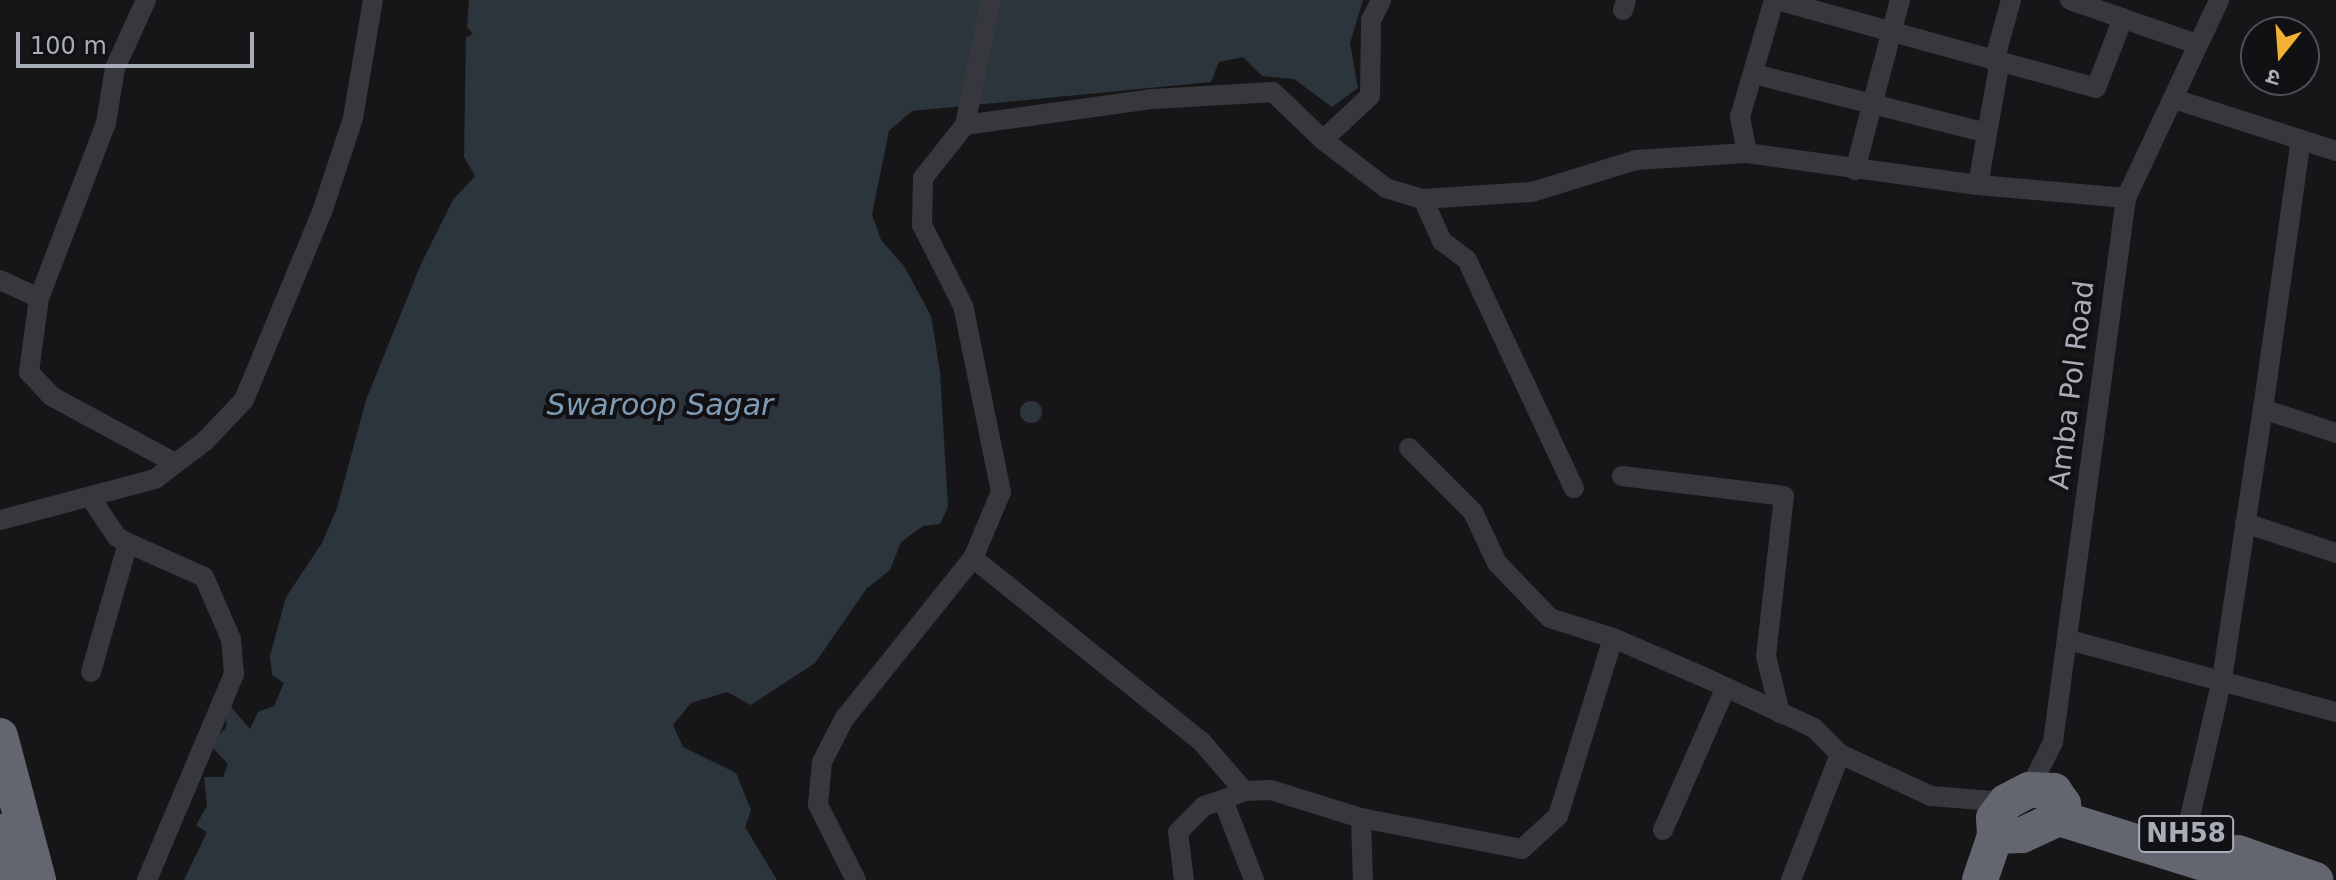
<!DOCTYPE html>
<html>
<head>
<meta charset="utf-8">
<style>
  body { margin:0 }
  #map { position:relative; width:2336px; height:880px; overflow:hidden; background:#161618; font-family:"DejaVu Sans","Noto Sans Devanagari",sans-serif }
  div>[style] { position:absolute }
  .water>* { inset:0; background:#2c353c }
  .round { border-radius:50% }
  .street>* { height:20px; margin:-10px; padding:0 10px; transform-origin:10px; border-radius:10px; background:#37383d }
  .highway>* { height:36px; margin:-18px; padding:0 18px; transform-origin:18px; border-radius:18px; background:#63666e }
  span { translate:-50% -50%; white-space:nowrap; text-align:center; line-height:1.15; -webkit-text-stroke:8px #111113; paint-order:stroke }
  .shield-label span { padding:2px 6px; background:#111113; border:2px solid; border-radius:6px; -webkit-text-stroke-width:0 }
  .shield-label { font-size:26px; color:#a8adb8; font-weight:700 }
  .street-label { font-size:28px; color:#a8adb8 }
  .water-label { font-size:30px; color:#7f9bb3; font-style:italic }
  .north { position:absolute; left:2240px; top:16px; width:80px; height:80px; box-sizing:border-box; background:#111113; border:2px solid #4d4f55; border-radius:50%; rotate:197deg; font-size:22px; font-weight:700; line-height:32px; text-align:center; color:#a8adb8 }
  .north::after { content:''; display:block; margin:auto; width:28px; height:36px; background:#f2b134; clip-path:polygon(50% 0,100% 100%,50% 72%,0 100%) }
  .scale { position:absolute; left:16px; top:32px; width:238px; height:36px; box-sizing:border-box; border:4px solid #a8adb8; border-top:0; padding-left:10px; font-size:24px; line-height:28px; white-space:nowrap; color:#a8adb8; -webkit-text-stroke:6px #111113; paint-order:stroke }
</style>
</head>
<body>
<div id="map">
  <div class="water">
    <i style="clip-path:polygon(469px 0,1363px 0,1350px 43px,1358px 88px,1332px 107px,1294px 79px,1262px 76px,1243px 57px,1219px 62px,1211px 82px,912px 111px,889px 131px,872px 214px,881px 240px,904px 266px,931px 316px,940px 372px,948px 507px,940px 524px,923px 526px,901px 542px,890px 570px,867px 588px,815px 663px,751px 705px,727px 692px,691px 703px,673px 725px,683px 747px,736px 773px,751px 810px,745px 827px,777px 880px,184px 880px,207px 832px,196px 825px,207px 806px,204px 777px,223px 777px,228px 764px,209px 744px,226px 728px,227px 702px,250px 729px,258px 712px,274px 706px,284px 683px,272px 675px,270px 656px,286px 597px,322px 543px,337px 508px,366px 400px,421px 264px,453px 200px,475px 176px,464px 157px,466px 37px,473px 34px,467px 27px)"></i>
    <i class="round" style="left:1020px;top:401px;width:22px;height:22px"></i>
  </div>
  <div class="street">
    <i style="left:146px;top:0;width:75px;rotate:114.5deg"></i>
    <i style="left:115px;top:68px;width:56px;rotate:99.3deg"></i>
    <i style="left:106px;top:123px;width:187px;rotate:110.9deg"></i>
    <i style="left:39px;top:298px;width:75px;rotate:97.7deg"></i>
    <i style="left:29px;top:372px;width:33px;rotate:47deg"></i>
    <i style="left:51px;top:396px;width:141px;rotate:28.4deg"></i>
    <i style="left:1777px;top:0;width:331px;rotate:15.4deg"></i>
    <i style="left:2096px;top:88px;width:75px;rotate:-68.9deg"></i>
    <i style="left:2070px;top:0;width:133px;rotate:19.2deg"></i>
    <i style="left:1623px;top:10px;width:10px;rotate:-73deg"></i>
    <i style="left:1754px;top:74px;width:240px;rotate:14.2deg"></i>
    <i style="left:2174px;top:99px;width:170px;rotate:17.8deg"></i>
    <i style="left:965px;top:125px;width:128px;rotate:-78.3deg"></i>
    <i style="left:1323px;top:140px;width:64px;rotate:-43.1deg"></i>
    <i style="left:1370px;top:96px;width:76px;rotate:-89.2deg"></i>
    <i style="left:1371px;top:20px;width:22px;rotate:-63deg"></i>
    <i style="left:1747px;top:153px;width:37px;rotate:-101deg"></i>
    <i style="left:1740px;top:117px;width:122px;rotate:-73.8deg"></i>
    <i style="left:1855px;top:170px;width:176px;rotate:-75.2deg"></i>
    <i style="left:1978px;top:185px;width:116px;rotate:-80deg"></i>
    <i style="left:1998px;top:71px;width:13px;rotate:-103deg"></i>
    <i style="left:1995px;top:58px;width:60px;rotate:-74.6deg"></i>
    <i style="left:1423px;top:199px;width:46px;rotate:65.7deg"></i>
    <i style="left:1442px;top:241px;width:31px;rotate:37deg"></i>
    <i style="left:1467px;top:260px;width:252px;rotate:64.9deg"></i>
    <i style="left:0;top:280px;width:43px;rotate:24.8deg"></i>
    <i style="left:2263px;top:409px;width:272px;rotate:-82deg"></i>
    <i style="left:1409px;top:448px;width:91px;rotate:45deg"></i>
    <i style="left:1473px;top:512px;width:56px;rotate:64.8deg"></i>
    <i style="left:1497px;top:563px;width:76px;rotate:46.1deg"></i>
    <i style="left:1550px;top:618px;width:66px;rotate:17.6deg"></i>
    <i style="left:1613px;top:638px;width:103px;rotate:23.3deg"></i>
    <i style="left:1708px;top:679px;width:117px;rotate:24.8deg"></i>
    <i style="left:1814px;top:728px;width:37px;rotate:45deg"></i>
    <i style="left:1840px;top:754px;width:100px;rotate:24.8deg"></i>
    <i style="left:1931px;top:796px;width:75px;rotate:4.6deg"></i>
    <i style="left:1622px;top:476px;width:163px;rotate:7deg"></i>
    <i style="left:1784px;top:496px;width:161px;rotate:96.4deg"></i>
    <i style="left:1766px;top:656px;width:59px;rotate:76.2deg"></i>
    <i style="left:90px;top:497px;width:48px;rotate:56deg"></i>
    <i style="left:117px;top:537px;width:13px;rotate:29deg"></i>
    <i style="left:128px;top:543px;width:134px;rotate:106deg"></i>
    <i style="left:0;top:520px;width:160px;rotate:-14.8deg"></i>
    <i style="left:155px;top:479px;width:63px;rotate:-37.2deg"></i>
    <i style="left:205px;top:441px;width:57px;rotate:-46.4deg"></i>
    <i style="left:244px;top:400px;width:204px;rotate:-67.5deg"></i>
    <i style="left:322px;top:212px;width:99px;rotate:-71.7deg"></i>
    <i style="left:353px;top:118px;width:120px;rotate:-80.4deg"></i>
    <i style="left:2245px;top:523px;width:96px;rotate:18.2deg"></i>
    <i style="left:128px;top:543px;width:83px;rotate:24.1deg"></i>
    <i style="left:204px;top:577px;width:68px;rotate:66.5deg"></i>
    <i style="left:231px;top:639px;width:35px;rotate:85deg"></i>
    <i style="left:234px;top:674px;width:224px;rotate:112.9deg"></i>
    <i style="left:973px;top:558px;width:292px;rotate:38.8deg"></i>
    <i style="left:1201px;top:741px;width:66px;rotate:49.3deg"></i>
    <i style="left:1244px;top:791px;width:23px;rotate:157deg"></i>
    <i style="left:2069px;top:640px;width:277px;rotate:15.1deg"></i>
    <i style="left:2029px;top:790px;width:54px;rotate:-63.4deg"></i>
    <i style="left:2053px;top:742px;width:549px;rotate:-82.36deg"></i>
    <i style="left:2126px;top:198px;width:219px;rotate:-64.8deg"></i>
    <i style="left:1244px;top:791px;width:27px;rotate:-2deg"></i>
    <i style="left:1271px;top:790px;width:94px;rotate:17.3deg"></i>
    <i style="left:1361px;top:818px;width:164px;rotate:10.9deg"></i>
    <i style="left:1522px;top:849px;width:49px;rotate:-42.5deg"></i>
    <i style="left:1558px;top:816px;width:186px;rotate:-72.8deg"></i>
    <i style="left:1361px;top:818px;width:62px;rotate:88.2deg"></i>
    <i style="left:1663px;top:830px;width:156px;rotate:-66.2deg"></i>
    <i style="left:2186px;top:834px;width:159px;rotate:-76.9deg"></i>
    <i style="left:2222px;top:679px;width:273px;rotate:-81.4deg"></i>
    <i style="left:2263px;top:409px;width:77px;rotate:18.2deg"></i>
    <i style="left:856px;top:880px;width:84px;rotate:-116.9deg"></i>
    <i style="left:818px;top:805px;width:43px;rotate:-84.7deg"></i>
    <i style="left:822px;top:762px;width:48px;rotate:-62.9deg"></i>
    <i style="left:844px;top:719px;width:206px;rotate:-51.3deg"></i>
    <i style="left:973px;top:558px;width:72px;rotate:-67deg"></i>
    <i style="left:1001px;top:492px;width:190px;rotate:-101.5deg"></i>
    <i style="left:963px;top:306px;width:91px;rotate:-116.8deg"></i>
    <i style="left:922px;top:225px;width:47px;rotate:-88.8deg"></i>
    <i style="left:923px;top:178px;width:68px;rotate:-51.6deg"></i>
    <i style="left:965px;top:125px;width:190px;rotate:-7.9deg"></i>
    <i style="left:1153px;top:99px;width:120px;rotate:-3.3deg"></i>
    <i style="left:1273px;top:92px;width:69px;rotate:43.8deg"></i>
    <i style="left:1323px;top:140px;width:79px;rotate:37.3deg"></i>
    <i style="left:1386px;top:188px;width:39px;rotate:17deg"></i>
    <i style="left:1423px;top:199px;width:109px;rotate:-3.7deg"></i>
    <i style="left:1532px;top:192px;width:109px;rotate:-17.1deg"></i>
    <i style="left:1636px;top:160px;width:111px;rotate:-3.6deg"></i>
    <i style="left:1747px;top:153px;width:233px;rotate:7.9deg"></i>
    <i style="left:1978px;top:185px;width:149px;rotate:5deg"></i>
    <i style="left:1184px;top:880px;width:48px;rotate:-97.1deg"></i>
    <i style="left:1178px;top:832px;width:37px;rotate:-45deg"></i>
    <i style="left:1204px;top:806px;width:20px;rotate:-18deg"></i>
    <i style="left:1223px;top:800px;width:86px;rotate:68.8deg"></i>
    <i style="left:1791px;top:880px;width:135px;rotate:-68.7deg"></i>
  </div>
  <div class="highway">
    <i style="left:0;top:736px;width:149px;rotate:75.2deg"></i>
    <i style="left:0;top:832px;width:51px;rotate:70.5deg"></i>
    <i style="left:1995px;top:836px;width:27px;rotate:-2deg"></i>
    <i style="left:2022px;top:835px;width:41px;rotate:-24.7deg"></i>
    <i style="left:2059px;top:818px;width:208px;rotate:17.3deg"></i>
    <i style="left:2238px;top:853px;width:82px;rotate:19.3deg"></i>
    <i style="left:1980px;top:880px;width:46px;rotate:-71.2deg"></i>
    <i style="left:1995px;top:836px;width:18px;rotate:-93deg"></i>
    <i style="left:1994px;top:818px;width:20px;rotate:-53deg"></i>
    <i style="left:2006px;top:802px;width:26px;rotate:-28deg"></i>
    <i style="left:2029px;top:790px;width:25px;rotate:2deg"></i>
    <i style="left:2054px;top:791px;width:16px;rotate:55deg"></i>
    <i style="left:2063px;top:804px;width:15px;rotate:106deg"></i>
  </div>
  <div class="shield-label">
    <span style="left:2186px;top:834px">NH58</span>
  </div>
  <div class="street-label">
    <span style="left:2072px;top:385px;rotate:-83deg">Amba Pol Road</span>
  </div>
  <div class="water-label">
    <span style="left:660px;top:405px">Swaroop Sagar</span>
  </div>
  <div class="north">उ</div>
  <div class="scale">100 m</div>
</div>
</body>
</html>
